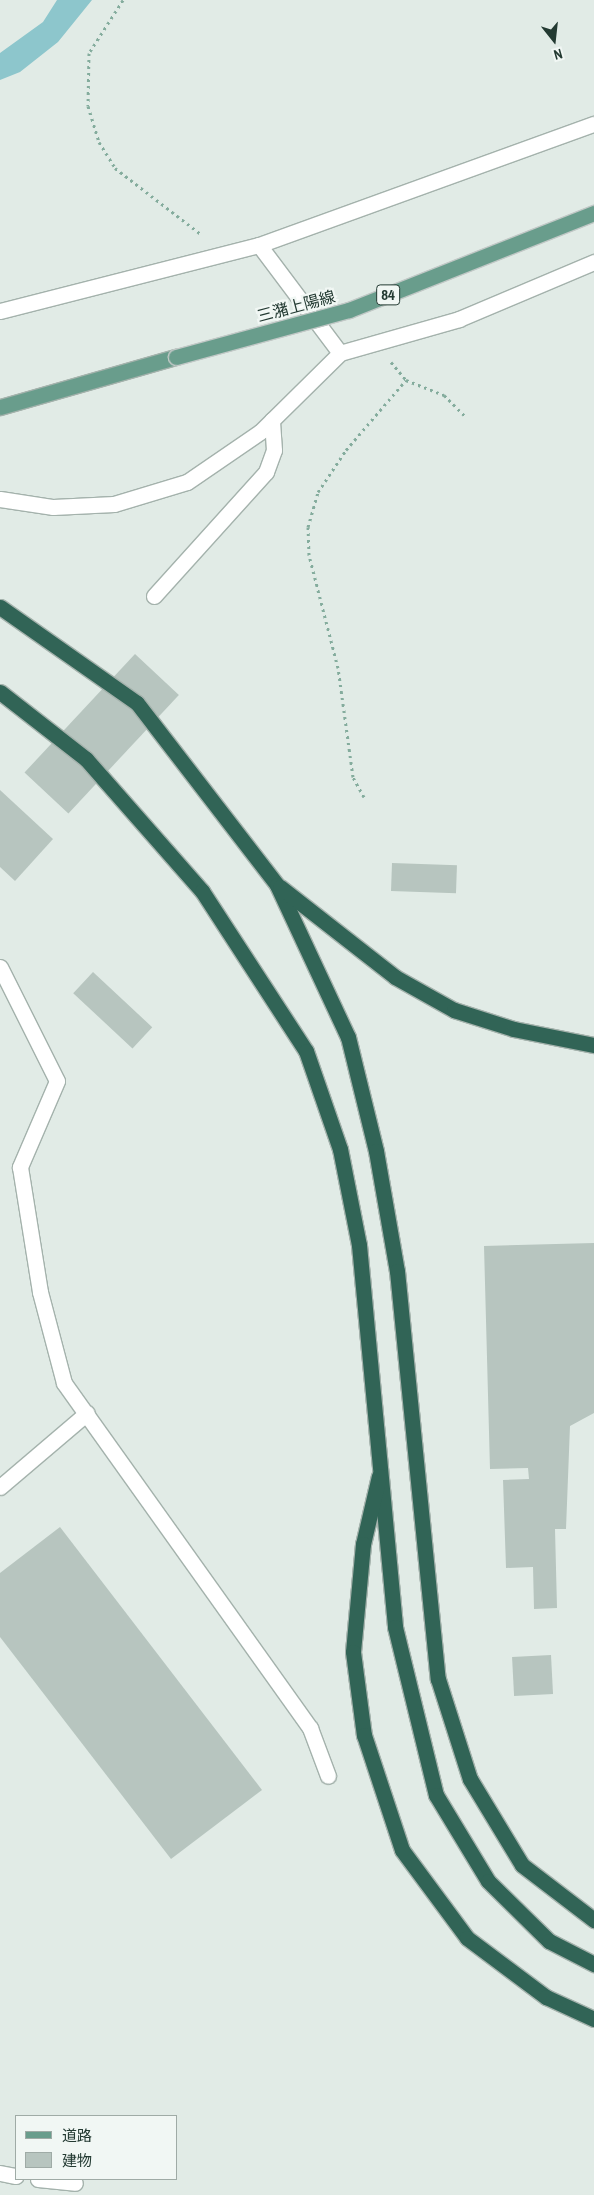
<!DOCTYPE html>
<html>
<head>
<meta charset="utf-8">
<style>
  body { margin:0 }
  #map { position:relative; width:594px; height:2195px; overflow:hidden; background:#e1ebe6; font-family:"Archivo Narrow","Noto Sans JP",sans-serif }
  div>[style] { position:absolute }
  .water>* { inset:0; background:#8dc6cc }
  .building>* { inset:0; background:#b7c5bf; transform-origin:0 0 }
  .path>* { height:3px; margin-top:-1.5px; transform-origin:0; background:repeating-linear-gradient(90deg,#84ac9d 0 2.5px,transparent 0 6.5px) }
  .roads { filter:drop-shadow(1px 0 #a4b2ac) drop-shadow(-1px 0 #a4b2ac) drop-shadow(0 1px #a4b2ac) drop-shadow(0 -1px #a4b2ac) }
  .lane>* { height:15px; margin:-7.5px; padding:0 7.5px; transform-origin:7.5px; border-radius:7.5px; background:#fff }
  .street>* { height:15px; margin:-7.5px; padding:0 7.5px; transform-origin:7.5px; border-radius:7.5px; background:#fff }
  .primary>* { height:15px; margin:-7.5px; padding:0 7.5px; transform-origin:7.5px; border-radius:7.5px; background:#699d8c }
  .highway>* { height:15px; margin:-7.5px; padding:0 7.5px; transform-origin:7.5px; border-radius:7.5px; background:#316456 }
  .bridges { filter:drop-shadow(1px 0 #c1c8c6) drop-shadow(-1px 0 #c1c8c6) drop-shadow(0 1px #c1c8c6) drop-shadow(0 -1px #c1c8c6) }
  .primary-bridge>* { height:15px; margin:-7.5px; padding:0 7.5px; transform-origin:7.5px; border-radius:7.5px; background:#699d8c }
  span { translate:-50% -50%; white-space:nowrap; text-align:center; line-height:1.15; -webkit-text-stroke:4.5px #f1f7f4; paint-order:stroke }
  .shield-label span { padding:1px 4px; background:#f1f7f4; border:1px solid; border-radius:4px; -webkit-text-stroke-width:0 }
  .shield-label { font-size:15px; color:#233a32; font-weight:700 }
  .street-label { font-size:16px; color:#233a32 }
  .legend { position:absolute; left:15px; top:2115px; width:162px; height:65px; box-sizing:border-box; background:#f1f7f4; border:1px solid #9faba6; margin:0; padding:6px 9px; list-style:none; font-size:15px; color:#233a32 }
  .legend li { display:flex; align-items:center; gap:10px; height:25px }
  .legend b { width:25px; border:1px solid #9faba6 }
  .north { position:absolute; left:529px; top:15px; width:50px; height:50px; -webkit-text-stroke:4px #f1f7f4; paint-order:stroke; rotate:164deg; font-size:14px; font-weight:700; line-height:20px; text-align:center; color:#233a32 }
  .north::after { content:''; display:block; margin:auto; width:18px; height:22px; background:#233a32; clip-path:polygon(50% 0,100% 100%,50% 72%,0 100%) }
</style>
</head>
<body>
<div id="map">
  <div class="water">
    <i style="clip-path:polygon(57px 0,92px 0,58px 42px,20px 72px,0 80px,0 53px,43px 22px)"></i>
  </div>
  <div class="building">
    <i style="left:135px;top:654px;width:60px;height:162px;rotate:43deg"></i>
    <i style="clip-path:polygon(0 790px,53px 839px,15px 881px,0 867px)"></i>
    <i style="left:392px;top:863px;width:65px;height:28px;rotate:2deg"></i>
    <i style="left:93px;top:972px;width:81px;height:29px;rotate:43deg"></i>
    <i style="clip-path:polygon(594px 1243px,594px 1413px,570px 1426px,566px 1529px,555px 1529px,557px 1608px,534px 1609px,533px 1567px,506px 1568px,503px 1480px,529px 1479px,528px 1468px,490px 1469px,484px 1246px)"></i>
    <i style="clip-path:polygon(60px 1527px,262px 1790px,171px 1859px,0 1637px,0 1573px)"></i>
    <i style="left:551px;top:1655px;width:39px;height:39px;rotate:87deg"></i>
  </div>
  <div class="path">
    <i style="left:123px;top:0;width:63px;rotate:122.7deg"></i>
    <i style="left:89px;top:53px;width:53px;rotate:91.1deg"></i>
    <i style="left:88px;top:106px;width:38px;rotate:73deg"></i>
    <i style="left:99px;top:142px;width:31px;rotate:58deg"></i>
    <i style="left:115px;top:168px;width:110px;rotate:37.6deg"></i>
    <i style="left:391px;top:362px;width:23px;rotate:50deg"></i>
    <i style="left:406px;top:380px;width:41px;rotate:21.5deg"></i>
    <i style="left:444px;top:395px;width:30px;rotate:45deg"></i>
    <i style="left:364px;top:797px;width:23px;rotate:-119deg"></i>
    <i style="left:353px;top:777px;width:110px;rotate:-97.8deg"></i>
    <i style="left:338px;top:668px;width:117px;rotate:-104.4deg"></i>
    <i style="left:309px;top:555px;width:28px;rotate:-92deg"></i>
    <i style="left:308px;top:527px;width:36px;rotate:-74deg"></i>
    <i style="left:318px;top:492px;width:50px;rotate:-56.3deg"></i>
    <i style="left:346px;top:450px;width:92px;rotate:-49.4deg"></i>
  </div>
  <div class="roads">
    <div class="lane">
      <i style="left:154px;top:596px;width:167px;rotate:-47.9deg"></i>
      <i style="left:266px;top:472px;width:23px;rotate:-70deg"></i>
      <i style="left:274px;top:450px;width:30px;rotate:-94deg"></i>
      <i style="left:0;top:1487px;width:114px;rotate:-40.4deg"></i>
    </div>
    <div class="street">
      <i style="left:259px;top:245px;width:135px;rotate:53.1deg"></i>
      <i style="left:0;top:311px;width:267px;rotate:-14.3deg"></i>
      <i style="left:259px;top:245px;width:356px;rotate:-19.9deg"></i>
      <i style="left:0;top:499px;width:54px;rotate:8.6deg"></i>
      <i style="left:53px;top:507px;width:61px;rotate:-2.8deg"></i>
      <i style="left:114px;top:504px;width:76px;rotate:-16.8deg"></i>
      <i style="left:187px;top:482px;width:88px;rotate:-34.4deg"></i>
      <i style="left:260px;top:432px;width:112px;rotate:-44.6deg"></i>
      <i style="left:340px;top:353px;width:124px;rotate:-15.9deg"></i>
      <i style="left:459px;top:319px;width:147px;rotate:-22.9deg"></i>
      <i style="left:0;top:967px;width:127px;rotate:63.4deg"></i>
      <i style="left:57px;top:1081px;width:94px;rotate:113.3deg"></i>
      <i style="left:20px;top:1167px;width:127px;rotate:80.9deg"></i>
      <i style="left:40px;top:1292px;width:94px;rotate:75.2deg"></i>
      <i style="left:64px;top:1383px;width:424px;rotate:54.5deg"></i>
      <i style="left:310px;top:1728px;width:51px;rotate:69.4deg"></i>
      <i style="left:0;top:2173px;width:16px;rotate:11deg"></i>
      <i style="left:38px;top:2179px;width:37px;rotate:6deg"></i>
    </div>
    <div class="primary">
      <i style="left:0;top:407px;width:183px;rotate:-15.9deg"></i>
    </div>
    <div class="highway">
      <i style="left:0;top:607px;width:167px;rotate:35deg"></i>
      <i style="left:137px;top:703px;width:230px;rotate:52.4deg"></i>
      <i style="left:277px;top:885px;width:168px;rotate:65deg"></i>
      <i style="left:348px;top:1037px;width:117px;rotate:76.2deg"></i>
      <i style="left:376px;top:1151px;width:122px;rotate:80.1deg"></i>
      <i style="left:397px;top:1271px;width:410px;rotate:84.3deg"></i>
      <i style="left:438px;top:1679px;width:105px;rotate:72.3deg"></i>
      <i style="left:470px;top:1779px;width:100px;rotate:58.8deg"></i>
      <i style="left:522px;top:1865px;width:91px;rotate:37.4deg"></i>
      <i style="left:0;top:692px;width:109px;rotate:37.9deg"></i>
      <i style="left:86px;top:759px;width:176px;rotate:48.7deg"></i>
      <i style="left:202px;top:891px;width:191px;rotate:57deg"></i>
      <i style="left:306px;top:1051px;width:104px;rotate:70.9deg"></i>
      <i style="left:340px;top:1149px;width:98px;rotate:78.8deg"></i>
      <i style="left:359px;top:1245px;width:384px;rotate:84.6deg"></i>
      <i style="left:395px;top:1627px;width:173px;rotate:76.3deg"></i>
      <i style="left:436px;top:1795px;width:100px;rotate:58.8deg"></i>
      <i style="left:488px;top:1881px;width:86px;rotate:44.5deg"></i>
      <i style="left:549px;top:1941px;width:51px;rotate:27.1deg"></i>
      <i style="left:280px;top:887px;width:146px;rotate:38deg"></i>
      <i style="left:395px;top:977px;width:68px;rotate:29.2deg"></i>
      <i style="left:454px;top:1010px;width:63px;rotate:17.6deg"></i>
      <i style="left:514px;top:1029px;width:82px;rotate:11.3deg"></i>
      <i style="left:379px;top:1476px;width:70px;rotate:103.2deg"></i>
      <i style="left:363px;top:1544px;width:108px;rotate:95.3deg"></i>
      <i style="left:353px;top:1652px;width:84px;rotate:82.5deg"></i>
      <i style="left:364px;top:1735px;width:121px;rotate:71.7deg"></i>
      <i style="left:402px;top:1850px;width:109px;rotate:53.5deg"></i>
      <i style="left:467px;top:1938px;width:99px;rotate:36.8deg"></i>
      <i style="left:546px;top:1997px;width:53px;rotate:24.6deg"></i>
    </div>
  </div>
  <div class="bridges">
    <div class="primary-bridge">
      <i style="left:176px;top:357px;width:179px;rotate:-15.2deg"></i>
      <i style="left:349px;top:310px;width:264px;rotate:-21.6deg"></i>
    </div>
  </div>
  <div class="shield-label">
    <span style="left:388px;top:295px">84</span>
  </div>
  <div class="street-label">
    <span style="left:296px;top:306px;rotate:-15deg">三潴上陽線</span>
  </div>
  <ul class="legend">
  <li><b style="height:6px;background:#699d8c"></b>道路</li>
  <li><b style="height:14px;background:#b7c5bf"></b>建物</li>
  </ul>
  <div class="north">N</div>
</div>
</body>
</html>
